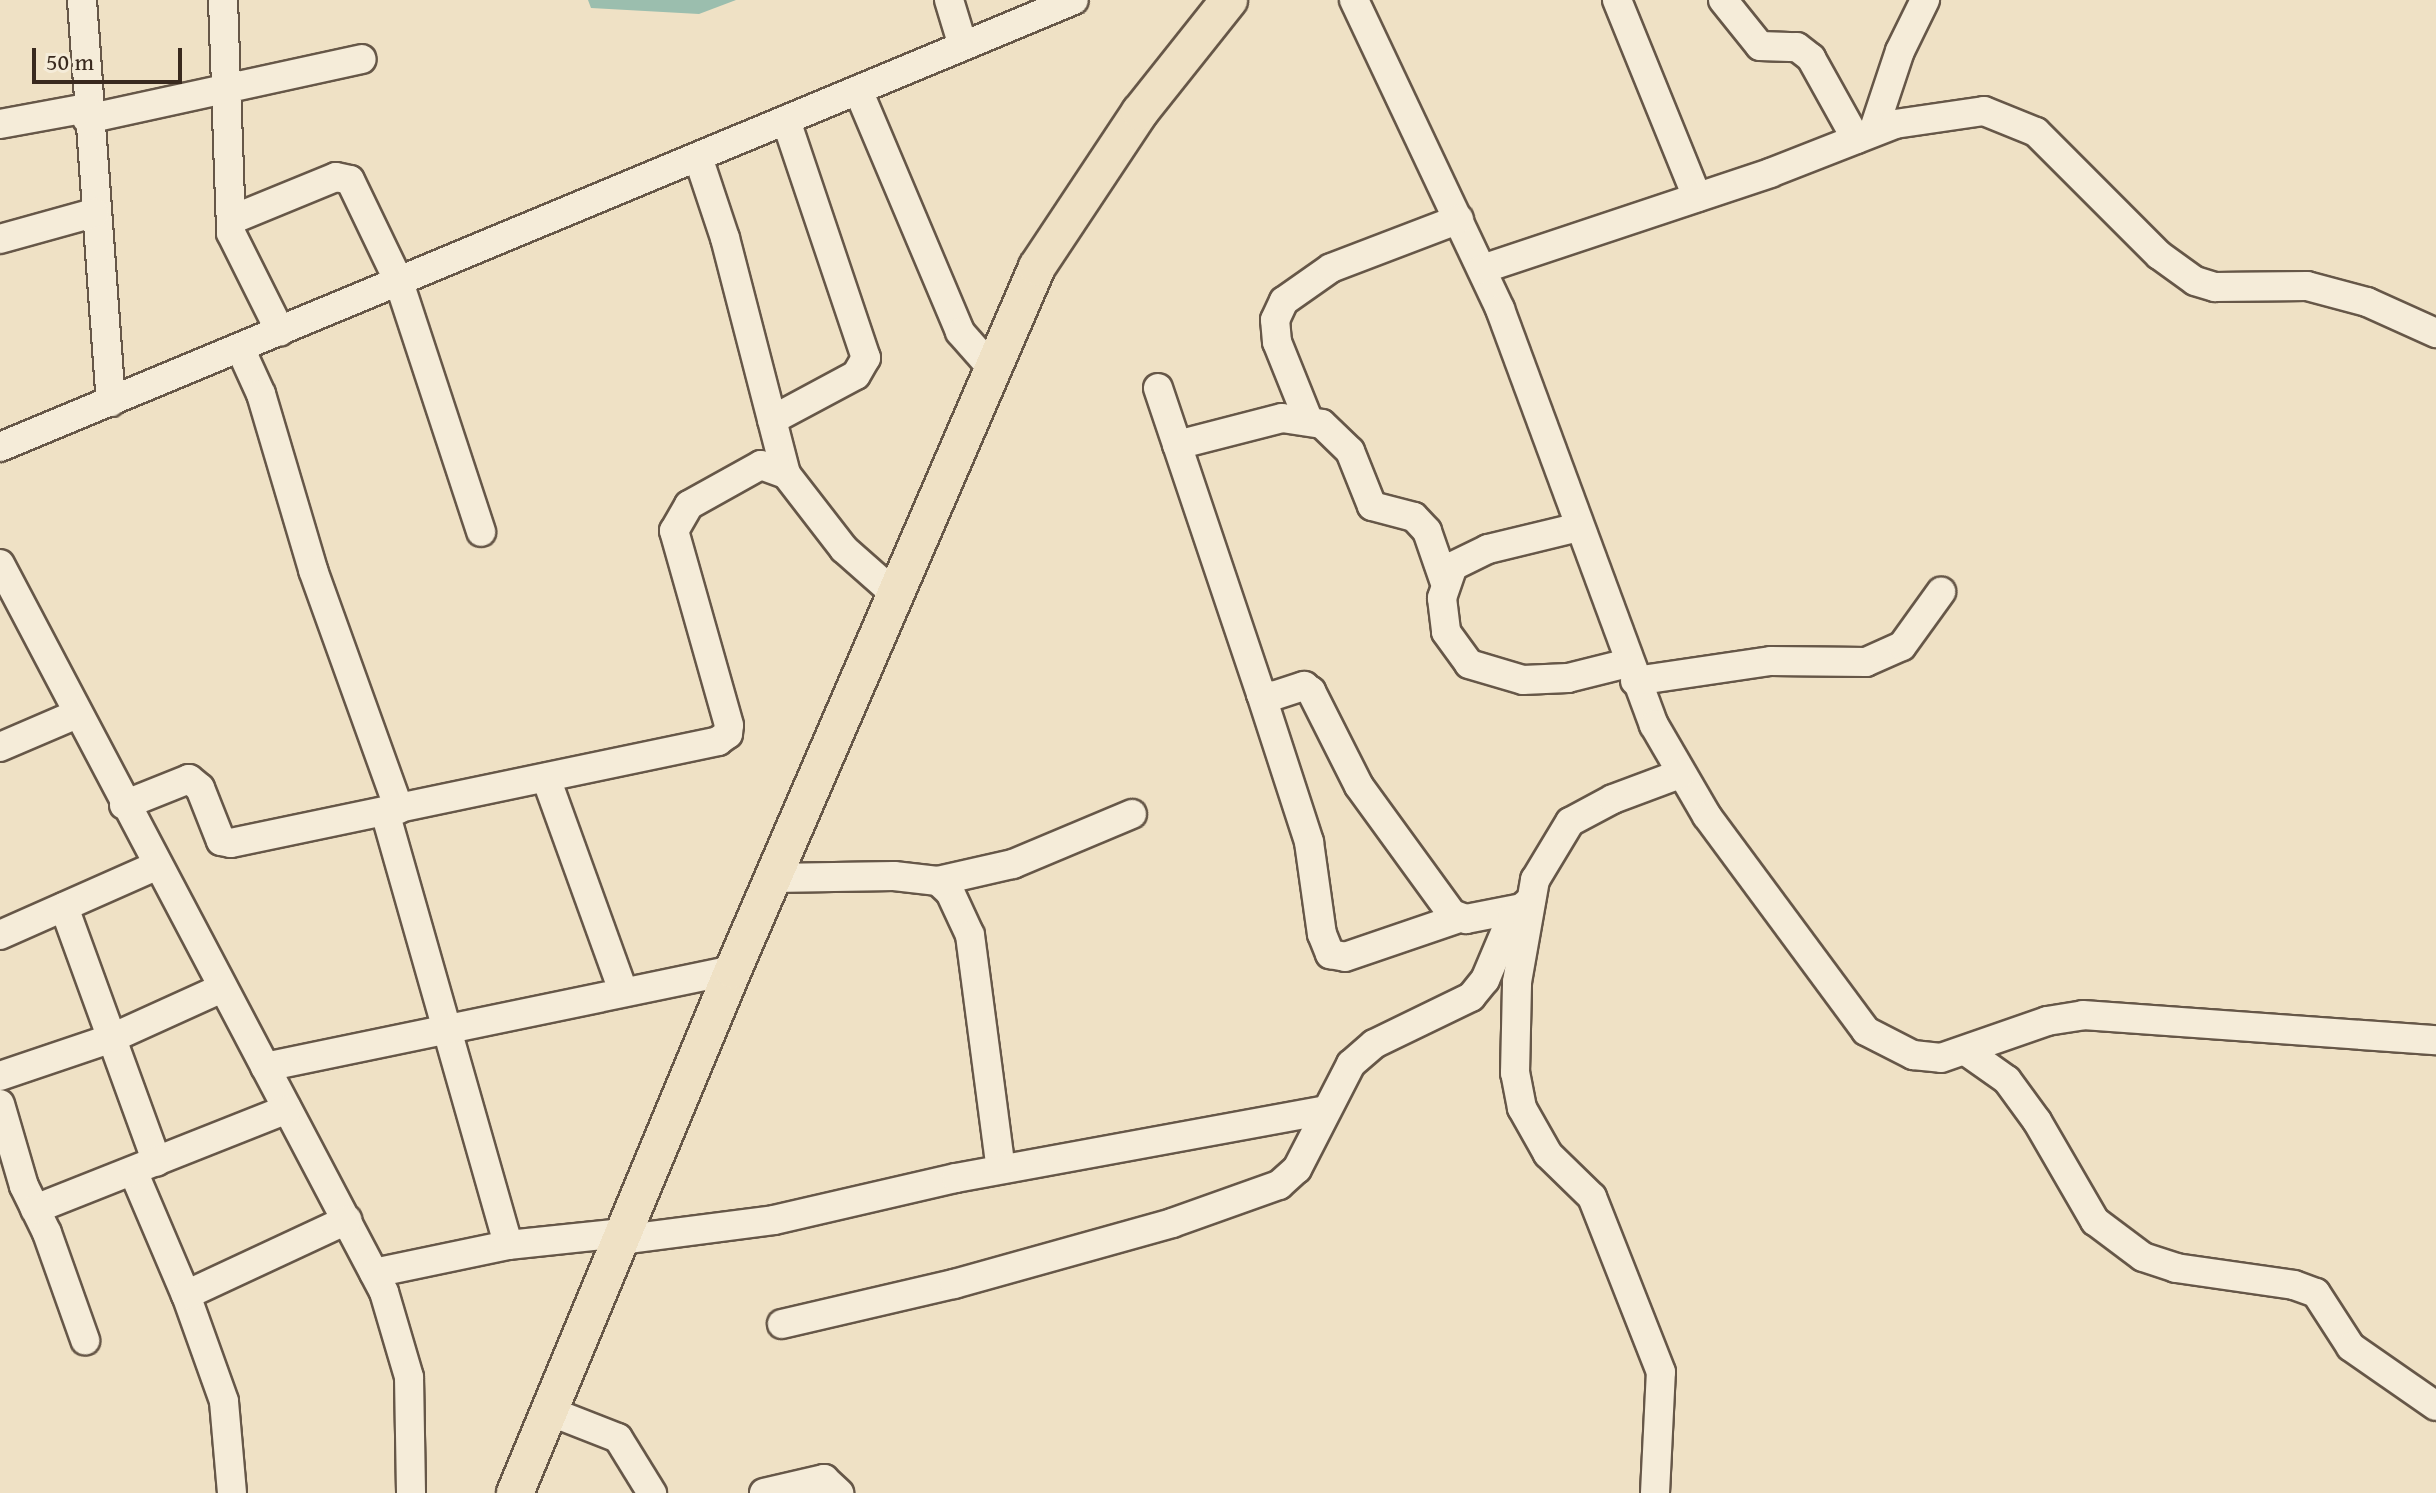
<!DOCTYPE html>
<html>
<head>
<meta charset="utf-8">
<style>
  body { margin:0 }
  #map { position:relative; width:2436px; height:1493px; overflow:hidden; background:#efe1c5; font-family:"Gentium Book Plus",serif }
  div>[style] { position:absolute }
  .water>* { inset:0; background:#9bbeae }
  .roads { filter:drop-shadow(2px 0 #665748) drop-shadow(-2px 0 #665748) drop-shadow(0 2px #665748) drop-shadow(0 -2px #665748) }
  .minor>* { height:28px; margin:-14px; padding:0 14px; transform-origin:14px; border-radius:14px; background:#f5ecd9 }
  .major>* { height:36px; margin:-18px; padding:0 18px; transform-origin:18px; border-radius:18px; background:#efe1c5 }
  span { translate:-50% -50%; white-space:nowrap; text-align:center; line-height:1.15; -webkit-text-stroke:7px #f5ecd9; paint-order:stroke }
  .scale { position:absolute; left:32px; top:48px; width:150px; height:36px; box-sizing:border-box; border:4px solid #39291e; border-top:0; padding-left:10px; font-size:24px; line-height:28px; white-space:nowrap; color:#39291e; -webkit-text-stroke:6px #f5ecd9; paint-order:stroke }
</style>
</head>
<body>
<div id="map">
  <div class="water">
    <i style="clip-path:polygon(588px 0,736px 0,699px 14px,591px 8px)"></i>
  </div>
  <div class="roads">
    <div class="minor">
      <i style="left:82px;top:0;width:403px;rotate:85.9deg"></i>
      <i style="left:223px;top:0;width:233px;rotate:88deg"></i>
      <i style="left:231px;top:233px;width:110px;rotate:63.4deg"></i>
      <i style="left:949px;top:0;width:48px;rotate:73.1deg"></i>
      <i style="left:1354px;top:0;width:342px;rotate:64.7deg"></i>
      <i style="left:1500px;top:309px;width:444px;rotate:69.7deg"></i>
      <i style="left:1654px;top:725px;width:105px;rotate:59.8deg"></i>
      <i style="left:1707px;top:816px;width:267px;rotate:53.5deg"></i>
      <i style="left:1866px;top:1031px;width:53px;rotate:27.1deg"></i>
      <i style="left:1913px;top:1055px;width:28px;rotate:6deg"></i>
      <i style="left:1941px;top:1058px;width:112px;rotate:-19.2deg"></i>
      <i style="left:2047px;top:1021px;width:36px;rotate:-9deg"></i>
      <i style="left:2083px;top:1015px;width:354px;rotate:4.1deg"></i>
      <i style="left:1617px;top:0;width:213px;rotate:67.9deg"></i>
      <i style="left:1723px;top:0;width:59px;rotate:51.2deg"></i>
      <i style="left:1760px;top:46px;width:37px;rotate:2deg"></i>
      <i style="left:1797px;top:47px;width:18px;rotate:38deg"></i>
      <i style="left:1811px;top:58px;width:93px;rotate:60.9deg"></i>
      <i style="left:858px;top:90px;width:263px;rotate:67.1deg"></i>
      <i style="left:960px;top:332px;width:47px;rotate:48.5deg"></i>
      <i style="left:87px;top:119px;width:281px;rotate:-12.3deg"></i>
      <i style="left:0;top:124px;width:88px;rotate:-10.4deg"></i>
      <i style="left:1873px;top:132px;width:85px;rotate:-71.6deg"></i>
      <i style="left:1900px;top:51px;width:57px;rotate:-63.9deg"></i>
      <i style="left:698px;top:157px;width:85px;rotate:71.6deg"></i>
      <i style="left:725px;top:238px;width:244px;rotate:75.5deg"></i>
      <i style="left:231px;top:220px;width:113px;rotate:-22.3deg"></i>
      <i style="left:336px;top:177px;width:14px;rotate:12deg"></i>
      <i style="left:350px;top:180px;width:113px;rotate:64.3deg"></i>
      <i style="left:399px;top:282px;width:263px;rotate:71.8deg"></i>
      <i style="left:0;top:239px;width:98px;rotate:-15.5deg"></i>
      <i style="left:1482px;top:269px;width:304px;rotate:-18.4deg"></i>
      <i style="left:1770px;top:173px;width:134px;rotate:-21.4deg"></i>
      <i style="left:1895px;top:124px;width:90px;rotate:-8.3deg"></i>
      <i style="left:1984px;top:111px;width:56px;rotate:22deg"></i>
      <i style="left:2036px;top:132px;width:174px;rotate:45deg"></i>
      <i style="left:2159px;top:255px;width:44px;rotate:35.8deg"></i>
      <i style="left:2195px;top:281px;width:21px;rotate:17deg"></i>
      <i style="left:2215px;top:287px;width:92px;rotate:-0.6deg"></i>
      <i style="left:2307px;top:286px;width:62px;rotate:14.9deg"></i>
      <i style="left:2367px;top:302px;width:76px;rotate:24.2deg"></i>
      <i style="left:240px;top:348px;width:51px;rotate:65.5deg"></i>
      <i style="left:261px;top:394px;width:184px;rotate:73.5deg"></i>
      <i style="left:313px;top:570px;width:254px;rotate:70.2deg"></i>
      <i style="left:1158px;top:388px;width:323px;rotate:71.4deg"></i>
      <i style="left:1261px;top:694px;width:12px;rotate:9deg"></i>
      <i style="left:1273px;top:696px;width:33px;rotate:-18deg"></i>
      <i style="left:1304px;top:686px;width:9px;rotate:36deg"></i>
      <i style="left:1311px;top:691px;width:106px;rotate:63.2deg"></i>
      <i style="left:1359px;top:786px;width:158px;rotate:54deg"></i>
      <i style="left:1452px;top:914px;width:15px;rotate:20deg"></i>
      <i style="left:1466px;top:919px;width:52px;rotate:-11.1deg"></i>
      <i style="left:1308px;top:419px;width:83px;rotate:-111.9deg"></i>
      <i style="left:1277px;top:342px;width:22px;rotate:-95deg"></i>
      <i style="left:1275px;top:320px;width:21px;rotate:-65deg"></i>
      <i style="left:1284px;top:301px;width:57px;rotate:-35.1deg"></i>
      <i style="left:1331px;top:268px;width:137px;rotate:-20.9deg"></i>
      <i style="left:772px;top:420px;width:95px;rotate:-28.2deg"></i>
      <i style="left:856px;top:375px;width:20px;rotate:-60deg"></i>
      <i style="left:866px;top:358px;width:251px;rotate:-108.6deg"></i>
      <i style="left:1177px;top:445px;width:108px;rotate:-14.4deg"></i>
      <i style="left:1282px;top:418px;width:40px;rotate:8.5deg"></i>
      <i style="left:1322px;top:424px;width:39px;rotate:44deg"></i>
      <i style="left:1350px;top:451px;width:59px;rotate:68.2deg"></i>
      <i style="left:1372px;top:506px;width:43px;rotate:14.7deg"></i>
      <i style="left:1414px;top:517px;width:19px;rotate:47deg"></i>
      <i style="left:1427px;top:531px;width:52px;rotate:70.9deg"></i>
      <i style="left:0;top:447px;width:1163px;rotate:-22.6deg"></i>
      <i style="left:1579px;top:527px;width:94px;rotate:166.4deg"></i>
      <i style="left:1488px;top:549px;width:39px;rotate:154deg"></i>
      <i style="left:1453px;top:566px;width:34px;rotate:109deg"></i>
      <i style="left:1442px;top:598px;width:34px;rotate:83deg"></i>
      <i style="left:1446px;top:632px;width:39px;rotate:54deg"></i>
      <i style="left:1469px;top:664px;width:56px;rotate:16.5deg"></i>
      <i style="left:1523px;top:680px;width:45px;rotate:-2.5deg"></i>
      <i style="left:1568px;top:678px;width:62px;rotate:-14deg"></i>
      <i style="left:0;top:564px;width:823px;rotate:62.19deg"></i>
      <i style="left:384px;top:1292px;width:89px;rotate:73.6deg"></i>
      <i style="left:409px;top:1377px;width:116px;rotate:89deg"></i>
      <i style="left:1635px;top:681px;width:137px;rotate:-8.4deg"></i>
      <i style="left:1771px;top:661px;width:95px;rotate:0.6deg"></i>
      <i style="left:1866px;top:662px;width:39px;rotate:-24deg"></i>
      <i style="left:1902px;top:646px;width:67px;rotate:-54.2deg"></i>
      <i style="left:1261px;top:694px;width:156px;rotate:72deg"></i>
      <i style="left:1309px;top:842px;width:93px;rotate:82deg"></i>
      <i style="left:1322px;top:934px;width:22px;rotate:68deg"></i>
      <i style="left:1330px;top:954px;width:15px;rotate:11deg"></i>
      <i style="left:1345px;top:957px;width:120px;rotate:-18.9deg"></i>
      <i style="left:0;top:747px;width:84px;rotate:-23.2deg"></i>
      <i style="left:546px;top:778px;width:226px;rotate:70.1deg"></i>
      <i style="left:124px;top:805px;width:70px;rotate:-21.8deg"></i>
      <i style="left:189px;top:779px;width:14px;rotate:39deg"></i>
      <i style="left:200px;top:788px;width:57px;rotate:68.4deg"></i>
      <i style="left:221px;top:841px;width:10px;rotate:11deg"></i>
      <i style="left:231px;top:843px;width:498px;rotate:-11.8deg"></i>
      <i style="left:718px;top:741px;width:12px;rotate:-35deg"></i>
      <i style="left:728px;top:734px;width:9px;rotate:-84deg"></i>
      <i style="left:729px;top:725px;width:202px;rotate:-105.8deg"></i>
      <i style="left:674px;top:531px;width:30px;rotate:-60deg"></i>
      <i style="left:689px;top:505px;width:82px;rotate:-29.1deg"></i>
      <i style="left:761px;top:465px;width:27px;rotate:20deg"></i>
      <i style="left:786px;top:474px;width:95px;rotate:52.3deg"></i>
      <i style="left:844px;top:549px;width:68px;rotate:41.4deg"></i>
      <i style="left:385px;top:812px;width:450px;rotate:74.1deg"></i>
      <i style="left:774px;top:878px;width:120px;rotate:-1deg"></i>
      <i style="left:894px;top:876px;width:44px;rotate:6.5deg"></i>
      <i style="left:938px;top:881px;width:16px;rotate:43deg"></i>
      <i style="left:950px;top:892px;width:47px;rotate:65.1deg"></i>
      <i style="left:970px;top:935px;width:236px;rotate:82.5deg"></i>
      <i style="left:938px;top:881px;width:77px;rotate:-12.8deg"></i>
      <i style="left:1013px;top:864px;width:129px;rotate:-22.8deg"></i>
      <i style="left:64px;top:907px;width:271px;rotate:70deg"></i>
      <i style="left:0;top:935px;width:171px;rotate:-23.9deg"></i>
      <i style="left:1966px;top:1051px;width:50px;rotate:35.3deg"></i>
      <i style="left:2007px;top:1080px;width:51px;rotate:53.8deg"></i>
      <i style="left:2037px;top:1121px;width:116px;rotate:59.9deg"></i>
      <i style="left:2095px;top:1221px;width:60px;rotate:36.9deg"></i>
      <i style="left:2143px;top:1257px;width:35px;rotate:18deg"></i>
      <i style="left:2176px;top:1268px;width:119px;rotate:8.2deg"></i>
      <i style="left:2294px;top:1285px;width:23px;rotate:20deg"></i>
      <i style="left:2316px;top:1293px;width:64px;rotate:57.1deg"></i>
      <i style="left:2351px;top:1347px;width:103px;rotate:34.8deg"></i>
      <i style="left:265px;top:1067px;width:478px;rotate:-11.7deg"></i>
      <i style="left:0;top:1076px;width:118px;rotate:-18.7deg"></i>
      <i style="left:112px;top:1038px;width:121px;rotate:-24.4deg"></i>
      <i style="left:0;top:1104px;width:85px;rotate:73.7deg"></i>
      <i style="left:24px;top:1186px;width:52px;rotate:63.9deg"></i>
      <i style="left:47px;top:1233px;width:114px;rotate:70.4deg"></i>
      <i style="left:133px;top:1171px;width:135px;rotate:66.9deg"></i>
      <i style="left:35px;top:1209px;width:271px;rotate:-21.6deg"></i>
      <i style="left:620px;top:1240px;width:155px;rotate:-7.4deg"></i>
      <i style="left:774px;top:1220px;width:187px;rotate:-13deg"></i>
      <i style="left:956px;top:1178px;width:375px;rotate:-10.4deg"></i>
      <i style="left:374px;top:1273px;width:137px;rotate:-11.8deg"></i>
      <i style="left:508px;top:1245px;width:116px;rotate:-6deg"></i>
      <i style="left:782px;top:1324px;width:177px;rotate:-13.1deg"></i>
      <i style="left:954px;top:1284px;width:226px;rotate:-15.6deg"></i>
      <i style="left:1172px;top:1223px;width:114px;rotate:-19.6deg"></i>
      <i style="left:1279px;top:1185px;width:24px;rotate:-42deg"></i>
      <i style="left:1297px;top:1169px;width:118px;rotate:-62.8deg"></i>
      <i style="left:1351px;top:1064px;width:30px;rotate:-41deg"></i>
      <i style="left:1374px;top:1044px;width:108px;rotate:-25.9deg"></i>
      <i style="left:1471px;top:997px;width:22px;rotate:-51deg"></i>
      <i style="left:1485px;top:980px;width:69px;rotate:-67.1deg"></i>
      <i style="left:1512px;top:916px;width:25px;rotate:-40deg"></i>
      <i style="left:549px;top:1411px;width:74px;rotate:21.4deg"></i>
      <i style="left:618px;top:1438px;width:65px;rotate:58.3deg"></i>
      <i style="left:232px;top:1493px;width:92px;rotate:-95deg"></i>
      <i style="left:224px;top:1401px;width:113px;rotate:-109.7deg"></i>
      <i style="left:186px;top:1295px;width:178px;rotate:-25deg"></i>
      <i style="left:764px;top:1493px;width:62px;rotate:-13.1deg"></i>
      <i style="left:824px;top:1479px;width:21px;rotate:43deg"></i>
      <i style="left:1655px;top:1493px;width:121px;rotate:-87.2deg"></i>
      <i style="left:1661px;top:1372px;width:188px;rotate:-111.5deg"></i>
      <i style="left:1592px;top:1197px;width:62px;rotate:-135.7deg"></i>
      <i style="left:1548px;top:1154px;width:53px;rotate:-119.5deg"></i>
      <i style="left:1522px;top:1108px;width:36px;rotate:-101deg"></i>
      <i style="left:1515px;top:1073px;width:91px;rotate:-88.7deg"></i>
      <i style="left:1517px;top:982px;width:104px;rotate:-80deg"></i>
      <i style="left:1535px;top:880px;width:68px;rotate:-58.9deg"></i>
      <i style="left:1570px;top:822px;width:49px;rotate:-28.1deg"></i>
      <i style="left:1613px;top:799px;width:72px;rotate:-20.5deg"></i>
    </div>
    <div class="major">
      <i style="left:515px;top:1493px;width:567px;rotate:-67.37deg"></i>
      <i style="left:733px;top:970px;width:766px;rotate:-66.61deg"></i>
      <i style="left:1037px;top:267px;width:186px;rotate:-56.4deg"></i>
      <i style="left:1140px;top:112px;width:143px;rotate:-51.5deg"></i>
    </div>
  </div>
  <div class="scale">50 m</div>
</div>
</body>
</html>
